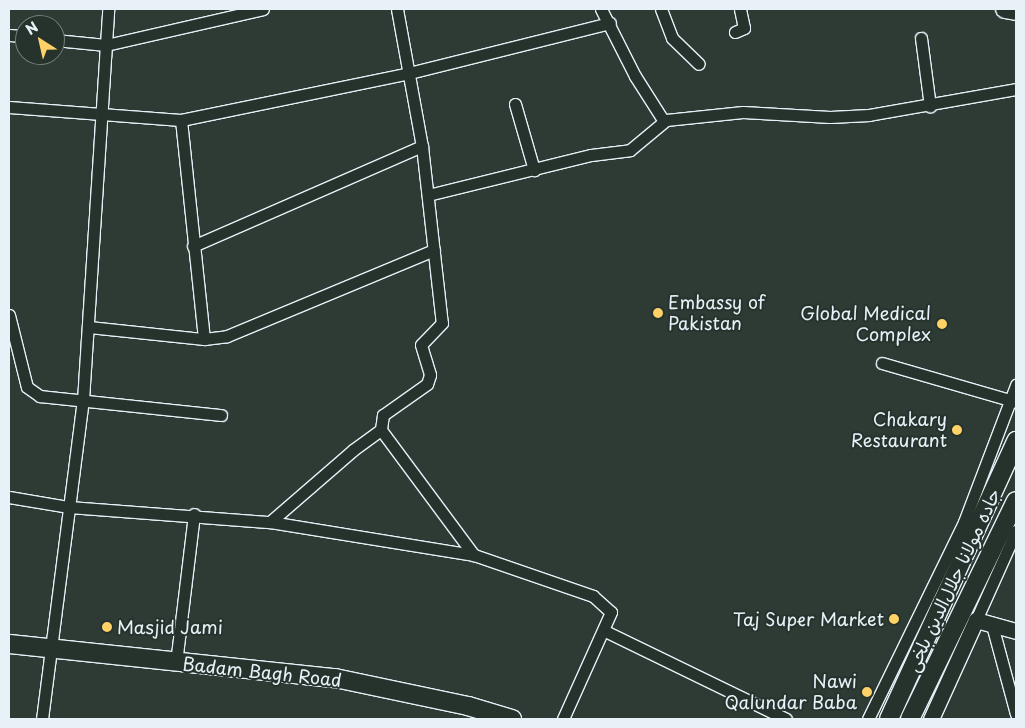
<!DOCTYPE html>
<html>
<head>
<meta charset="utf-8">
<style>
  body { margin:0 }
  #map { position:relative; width:1025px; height:728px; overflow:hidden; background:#2e3b35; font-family:"Playpen Sans","Playpen Sans Arabic",sans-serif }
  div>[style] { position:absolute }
  .roads { filter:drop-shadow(1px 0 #e8f1f8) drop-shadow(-1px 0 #e8f1f8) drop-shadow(0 1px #e8f1f8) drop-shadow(0 -1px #e8f1f8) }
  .minor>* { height:11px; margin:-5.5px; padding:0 5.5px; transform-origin:5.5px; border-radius:5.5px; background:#26332d }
  .secondary>* { height:15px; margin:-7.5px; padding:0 7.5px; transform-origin:7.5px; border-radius:7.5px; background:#26332d }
  .primary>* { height:18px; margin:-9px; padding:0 9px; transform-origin:9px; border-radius:9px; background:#26332d }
  .trunk>* { height:18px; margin:-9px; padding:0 9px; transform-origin:9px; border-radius:9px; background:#26332d }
  .dots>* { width:14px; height:14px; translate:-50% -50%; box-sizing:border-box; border:2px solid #26332d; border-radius:50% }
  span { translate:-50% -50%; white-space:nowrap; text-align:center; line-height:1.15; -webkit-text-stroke:4px #26332d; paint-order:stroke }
  .poi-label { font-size:18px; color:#e8f1f8 }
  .left { translate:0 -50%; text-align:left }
  .right { translate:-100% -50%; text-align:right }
  .street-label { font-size:18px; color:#e8f1f8 }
  .frame { position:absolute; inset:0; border:10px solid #e8f1f8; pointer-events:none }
  .north { position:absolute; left:15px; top:15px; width:50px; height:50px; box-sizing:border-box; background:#26332d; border:1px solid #747f7e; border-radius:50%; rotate:325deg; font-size:14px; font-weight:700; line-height:20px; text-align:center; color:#e8f1f8 }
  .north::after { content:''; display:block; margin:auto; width:18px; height:22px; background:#ffd166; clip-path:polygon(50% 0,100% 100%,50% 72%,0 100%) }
</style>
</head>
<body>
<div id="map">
  <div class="roads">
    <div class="minor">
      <i style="left:397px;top:9px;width:139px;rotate:79.7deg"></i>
      <i style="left:422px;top:146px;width:178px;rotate:83.6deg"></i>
      <i style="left:442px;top:323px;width:30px;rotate:134deg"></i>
      <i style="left:421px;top:345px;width:31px;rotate:73deg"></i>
      <i style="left:430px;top:375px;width:9px;rotate:108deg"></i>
      <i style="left:427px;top:384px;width:54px;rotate:144.8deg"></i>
      <i style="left:383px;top:415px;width:15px;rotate:98deg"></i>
      <i style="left:381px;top:430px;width:156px;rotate:53.4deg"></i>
      <i style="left:474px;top:555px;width:126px;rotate:19deg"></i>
      <i style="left:593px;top:596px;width:24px;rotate:42deg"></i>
      <i style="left:611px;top:612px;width:117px;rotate:114.2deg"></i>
      <i style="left:601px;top:9px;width:75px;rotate:63.1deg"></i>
      <i style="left:635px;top:76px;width:52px;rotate:57.5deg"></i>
      <i style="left:661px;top:9px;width:31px;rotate:69deg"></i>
      <i style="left:672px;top:38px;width:37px;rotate:44deg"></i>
      <i style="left:735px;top:32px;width:10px;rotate:-24deg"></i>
      <i style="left:744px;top:28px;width:19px;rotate:-102deg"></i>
      <i style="left:9px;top:35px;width:16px;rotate:4deg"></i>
      <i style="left:921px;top:38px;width:69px;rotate:82.5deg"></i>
      <i style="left:55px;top:40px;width:51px;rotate:5.6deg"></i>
      <i style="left:106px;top:45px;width:161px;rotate:-12.9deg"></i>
      <i style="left:515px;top:104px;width:69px;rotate:73.9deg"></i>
      <i style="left:9px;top:107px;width:172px;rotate:4.3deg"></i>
      <i style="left:181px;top:120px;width:233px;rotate:-11.6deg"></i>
      <i style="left:409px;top:73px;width:207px;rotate:-14deg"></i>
      <i style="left:181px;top:120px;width:220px;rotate:84deg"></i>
      <i style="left:428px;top:195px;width:168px;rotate:-13.8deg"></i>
      <i style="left:591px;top:155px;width:39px;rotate:-7deg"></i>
      <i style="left:630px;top:150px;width:47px;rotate:-39.8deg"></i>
      <i style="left:666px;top:120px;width:77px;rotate:-5.9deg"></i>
      <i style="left:743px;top:112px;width:87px;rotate:3.3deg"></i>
      <i style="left:830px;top:117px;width:39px;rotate:-3deg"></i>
      <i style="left:869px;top:115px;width:149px;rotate:-10deg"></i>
      <i style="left:193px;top:246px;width:250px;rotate:-23.6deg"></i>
      <i style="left:9px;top:315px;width:74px;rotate:76deg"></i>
      <i style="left:27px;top:387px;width:16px;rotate:35deg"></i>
      <i style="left:40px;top:396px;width:182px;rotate:6deg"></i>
      <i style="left:89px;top:327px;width:116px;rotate:6deg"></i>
      <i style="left:204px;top:339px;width:23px;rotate:-7deg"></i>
      <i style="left:227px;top:336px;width:224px;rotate:-22.6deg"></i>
      <i style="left:882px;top:363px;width:140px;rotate:16.2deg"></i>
      <i style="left:9px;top:497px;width:61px;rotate:9.5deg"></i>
      <i style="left:69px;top:507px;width:202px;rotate:4.3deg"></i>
      <i style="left:270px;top:522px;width:207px;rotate:9.2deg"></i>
      <i style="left:270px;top:522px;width:110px;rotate:-40.9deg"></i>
      <i style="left:353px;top:450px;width:34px;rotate:-36deg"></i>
      <i style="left:976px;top:620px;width:98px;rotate:-65.8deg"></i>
      <i style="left:992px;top:625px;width:92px;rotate:74.9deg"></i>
      <i style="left:605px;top:631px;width:201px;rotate:25.9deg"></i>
      <i style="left:176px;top:663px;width:150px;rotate:-83.1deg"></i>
      <i style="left:42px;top:719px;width:322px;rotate:-82.7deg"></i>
      <i style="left:83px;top:400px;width:392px;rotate:-86.3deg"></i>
      <i style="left:868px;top:719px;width:219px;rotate:-64deg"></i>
      <i style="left:964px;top:522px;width:147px;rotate:-69.2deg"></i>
    </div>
    <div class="secondary">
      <i style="left:931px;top:719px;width:109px;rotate:-65.6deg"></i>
      <i style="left:976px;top:620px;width:41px;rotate:15.4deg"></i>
    </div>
    <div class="primary">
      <i style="left:9px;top:644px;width:328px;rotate:6deg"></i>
      <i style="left:335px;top:678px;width:136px;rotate:11.9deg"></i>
      <i style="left:468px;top:706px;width:46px;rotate:16.5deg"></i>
      <i style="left:889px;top:719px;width:306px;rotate:-65.4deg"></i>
      <i style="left:910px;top:719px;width:242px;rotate:-64.1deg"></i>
    </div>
    <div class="trunk">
      <i style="left:1005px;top:9px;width:11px;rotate:10deg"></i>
    </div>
  </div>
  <div class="dots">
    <i style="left:658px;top:313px;background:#ffd166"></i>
    <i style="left:942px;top:324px;background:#ffd166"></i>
    <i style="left:957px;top:430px;background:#ffd166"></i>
    <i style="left:894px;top:619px;background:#ffd166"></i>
    <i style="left:107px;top:627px;background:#ffd166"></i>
    <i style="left:867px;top:692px;background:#ffd166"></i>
  </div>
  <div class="poi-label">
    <span class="left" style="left:668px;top:313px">Embassy of<br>Pakistan</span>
    <span class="right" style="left:931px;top:324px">Global Medical<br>Complex</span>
    <span class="right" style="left:947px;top:430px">Chakary<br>Restaurant</span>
    <span class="right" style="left:884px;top:619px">Taj Super Market</span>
    <span class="left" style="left:117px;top:627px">Masjid Jami</span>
    <span class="right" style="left:857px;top:692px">Nawi<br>Qalundar Baba</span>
  </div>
  <div class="street-label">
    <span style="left:953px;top:580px;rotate:-65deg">جاده مولانا جلال‌الدین بلخی</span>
    <span style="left:262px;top:672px;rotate:6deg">Badam Bagh Road</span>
  </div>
  <div class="frame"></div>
  <div class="north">N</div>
</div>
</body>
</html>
